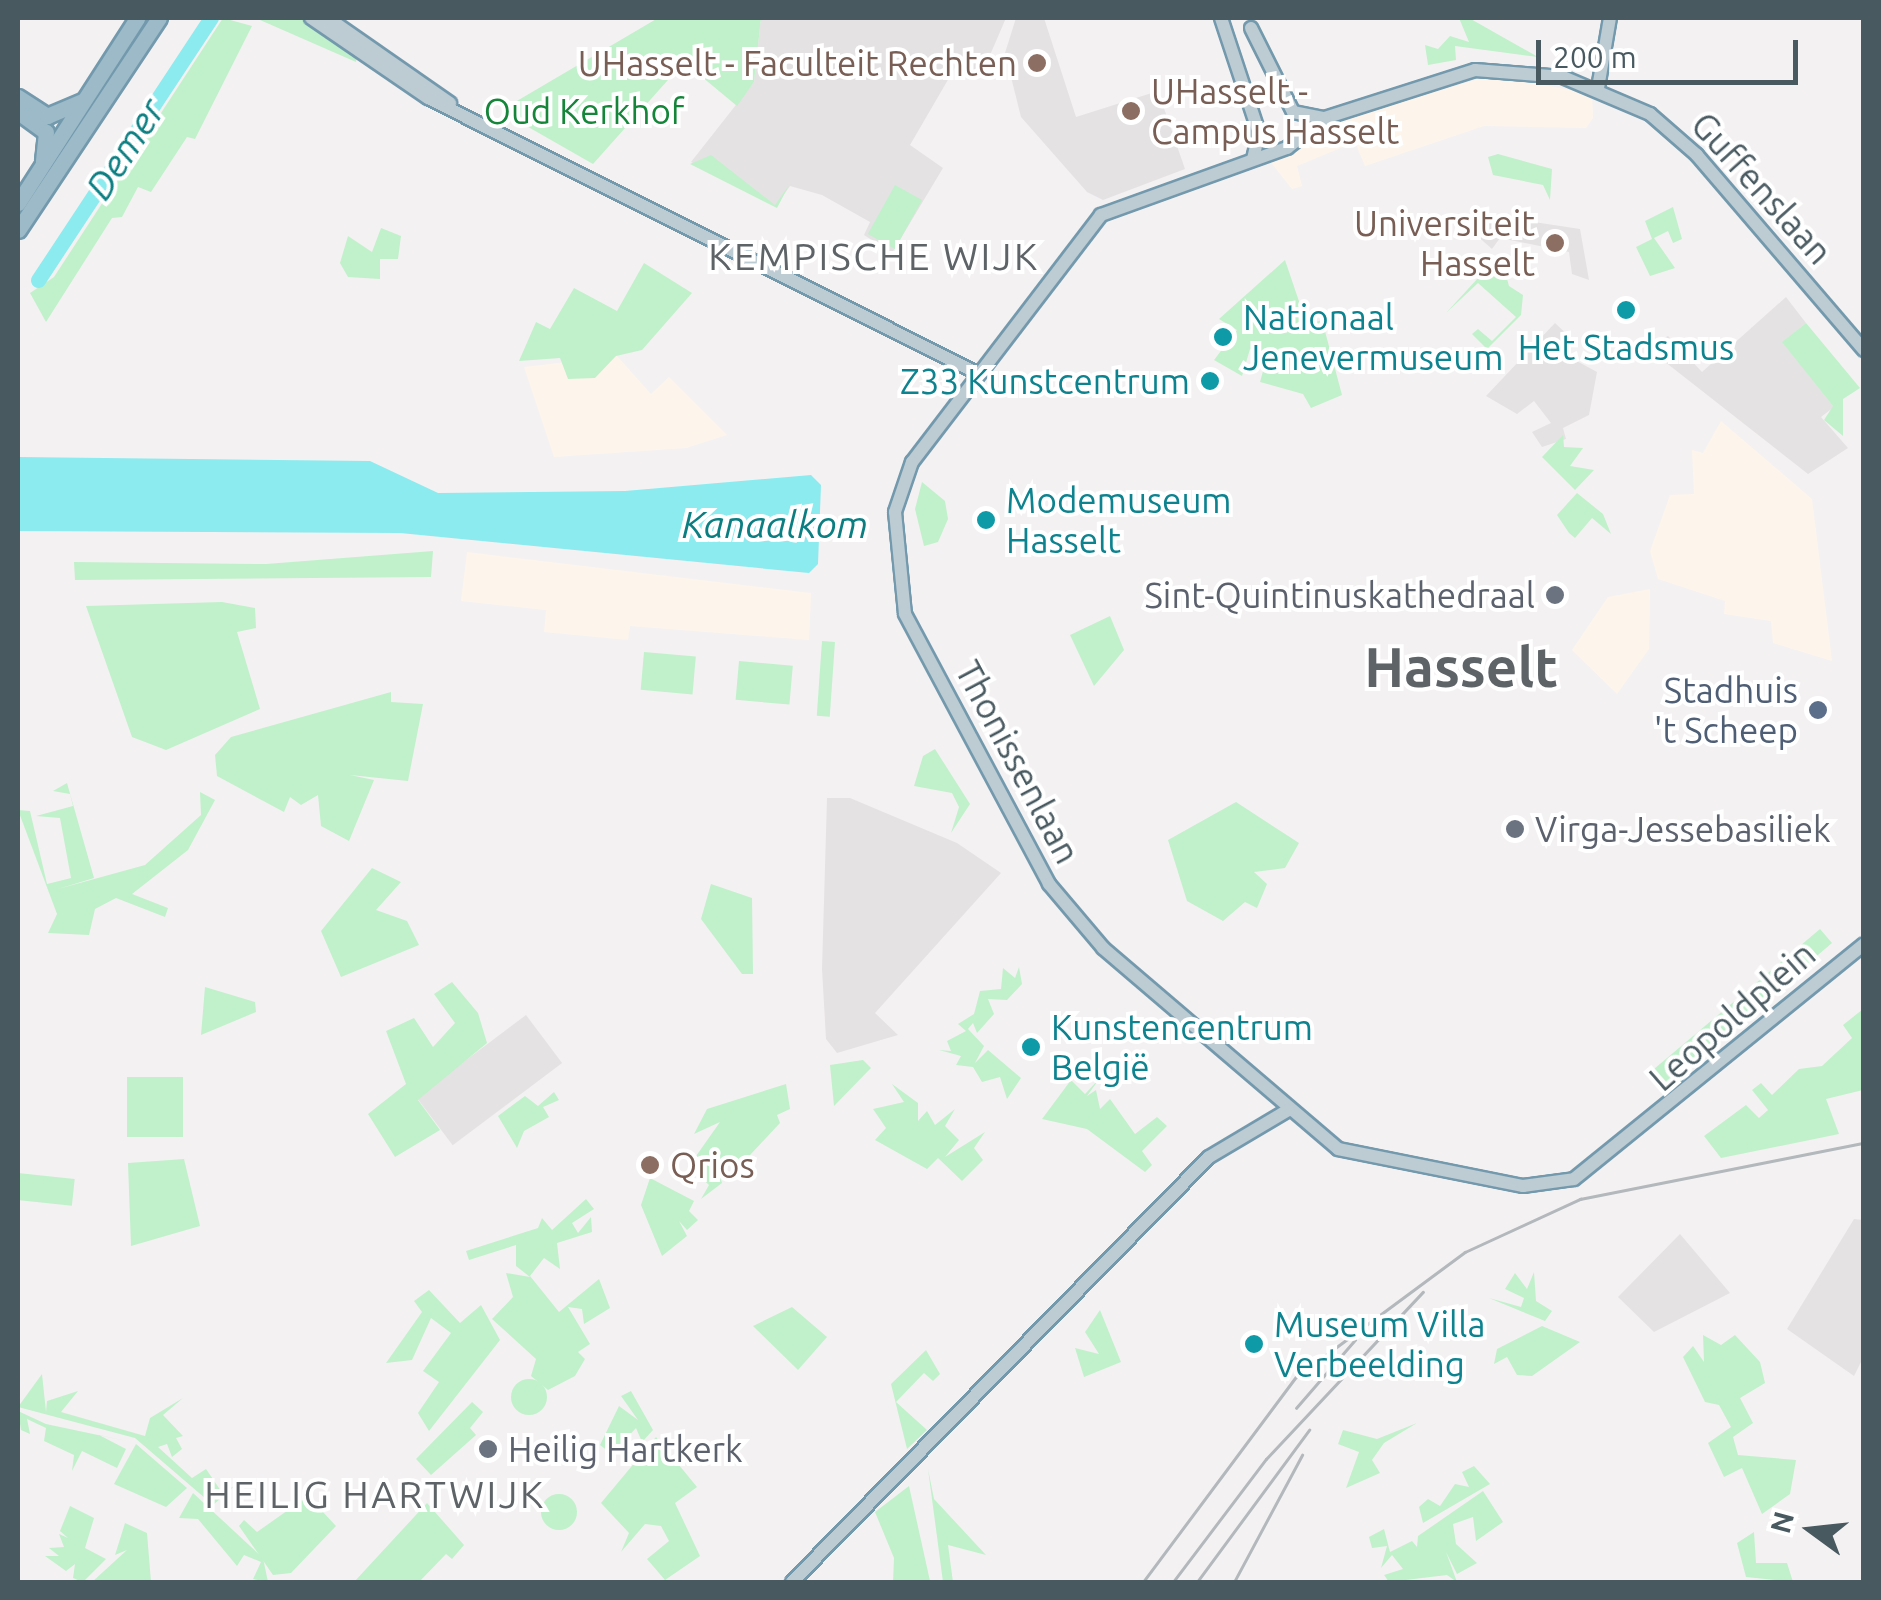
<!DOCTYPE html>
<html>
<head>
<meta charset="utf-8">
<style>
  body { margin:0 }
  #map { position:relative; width:1881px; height:1600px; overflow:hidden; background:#f4f1f2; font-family:Ubuntu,sans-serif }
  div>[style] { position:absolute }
  .commercial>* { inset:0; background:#fdf5ec }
  .education>* { inset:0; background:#e5e2e4; transform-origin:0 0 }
  .green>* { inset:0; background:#c0f1cb; transform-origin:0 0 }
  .round { border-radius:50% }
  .water>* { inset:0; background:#8cebef }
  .river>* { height:15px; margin:-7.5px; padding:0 7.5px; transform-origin:7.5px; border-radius:7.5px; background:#8cebef }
  .roads { filter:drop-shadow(2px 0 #7399ad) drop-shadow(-2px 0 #7399ad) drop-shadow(0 2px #7399ad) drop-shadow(0 -2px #7399ad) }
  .secondary>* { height:12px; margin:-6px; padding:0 6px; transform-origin:6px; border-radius:6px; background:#bdcbd3 }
  .trunk>* { height:15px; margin:-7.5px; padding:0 7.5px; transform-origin:7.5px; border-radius:7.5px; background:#9cbac8 }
  .rail>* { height:2.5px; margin:-1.25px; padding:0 1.25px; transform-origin:1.25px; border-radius:1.25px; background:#b3b8bc }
  .dots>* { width:28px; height:28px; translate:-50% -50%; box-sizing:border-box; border:5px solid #fff; border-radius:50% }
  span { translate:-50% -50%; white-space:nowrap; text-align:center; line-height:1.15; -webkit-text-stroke:8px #fff; paint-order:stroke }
  .education-label { font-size:35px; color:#785e54 }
  .right { translate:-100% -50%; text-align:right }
  .left { translate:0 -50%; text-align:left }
  .park-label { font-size:35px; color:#15853a }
  .street-label { font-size:35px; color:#485960 }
  .culture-label { font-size:35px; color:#0d838f }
  .worship-label { font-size:35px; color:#5b616d }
  .service-label { font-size:35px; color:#4e5e75 }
  .water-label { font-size:38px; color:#0b7e82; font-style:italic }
  .neighbourhood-label { font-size:38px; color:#5d6367; letter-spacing:2.5px }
  .town-label { font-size:55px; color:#5d6367; font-weight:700 }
  .frame { position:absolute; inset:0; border:20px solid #485960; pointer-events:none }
  .north { position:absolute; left:1761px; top:1480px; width:100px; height:100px; -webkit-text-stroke:8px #fff; paint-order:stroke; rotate:285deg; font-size:28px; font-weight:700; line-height:40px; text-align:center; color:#485960 }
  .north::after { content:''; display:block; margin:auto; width:35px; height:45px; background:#485960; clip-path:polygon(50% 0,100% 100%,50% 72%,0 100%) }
  .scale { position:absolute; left:1536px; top:40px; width:262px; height:45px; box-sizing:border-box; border:5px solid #485960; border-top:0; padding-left:12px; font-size:30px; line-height:35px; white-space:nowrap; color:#485960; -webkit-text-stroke:8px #fff; paint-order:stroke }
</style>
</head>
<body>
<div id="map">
  <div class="commercial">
    <i style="clip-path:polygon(1491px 75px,1592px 94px,1593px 118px,1586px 128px,1484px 126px,1365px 166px,1355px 142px,1297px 166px,1302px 186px,1292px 189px,1269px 160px,1329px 124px)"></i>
    <i style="clip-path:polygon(617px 356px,651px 394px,669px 377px,727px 435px,686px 448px,554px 457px,524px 367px)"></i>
    <i style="clip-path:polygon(1721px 421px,1812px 499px,1832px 661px,1773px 643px,1771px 621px,1724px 614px,1725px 601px,1658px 579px,1650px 551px,1670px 495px,1694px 494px,1692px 450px,1703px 453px)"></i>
    <i style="clip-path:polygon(467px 552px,811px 593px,809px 640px,630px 626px,628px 640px,544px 632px,546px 610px,461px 601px)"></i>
    <i style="clip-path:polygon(1650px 589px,1649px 649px,1617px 694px,1572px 650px,1608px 597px)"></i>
  </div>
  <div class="education">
    <i style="clip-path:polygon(761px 18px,1006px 18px,981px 76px,956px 66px,910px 145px,943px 168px,892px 253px,864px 235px,870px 222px,822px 195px,790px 186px,776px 206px,691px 162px,754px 82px)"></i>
    <i style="clip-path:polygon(1016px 18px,1044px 18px,1076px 117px,1158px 91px,1185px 169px,1103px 200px,1087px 192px,1021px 117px,1005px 53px)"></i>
    <i style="clip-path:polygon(1488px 215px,1580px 229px,1589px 280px,1572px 274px,1569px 252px,1500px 238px,1492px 249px,1474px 233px)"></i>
    <i style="clip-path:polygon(1786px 297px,1806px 323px,1783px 342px,1834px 407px,1821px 417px,1848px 448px,1808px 474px,1646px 347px,1668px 336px,1702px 372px)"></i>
    <i style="clip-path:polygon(1555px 323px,1573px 340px,1562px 353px,1597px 372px,1589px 415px,1563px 428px,1566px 439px,1542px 447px,1532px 432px,1551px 423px,1534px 401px,1517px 414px,1486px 396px)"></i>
    <i style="clip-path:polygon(827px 798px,850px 798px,957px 843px,1001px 873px,875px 1013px,898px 1035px,837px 1053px,826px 1039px,822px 969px)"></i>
    <i style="left:526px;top:1015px;width:60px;height:137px;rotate:53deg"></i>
    <i style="clip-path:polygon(1854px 1219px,1863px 1220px,1863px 1358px,1854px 1376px,1787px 1329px)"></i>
    <i style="clip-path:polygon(1680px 1234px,1730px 1293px,1654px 1332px,1618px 1297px)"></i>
  </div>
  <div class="green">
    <i style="clip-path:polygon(223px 18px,252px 26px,195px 139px,187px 137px,151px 192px,138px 187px,122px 217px,112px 218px,46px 322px,30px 293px,54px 277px)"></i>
    <i style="clip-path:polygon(306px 18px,357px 54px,356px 62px,260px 20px)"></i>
    <i style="clip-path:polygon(658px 18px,761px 18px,754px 82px,737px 106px,684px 62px,593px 164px,509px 116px,510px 105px)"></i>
    <i style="clip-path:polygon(1459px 18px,1469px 18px,1538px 57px,1455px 46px,1456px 60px,1428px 65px,1425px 45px,1438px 49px,1450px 36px,1469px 42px)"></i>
    <i style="clip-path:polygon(1498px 154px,1552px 169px,1550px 200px,1543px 185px,1493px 175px,1488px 157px)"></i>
    <i style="clip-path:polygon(711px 155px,775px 205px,789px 185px,777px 208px,690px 164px)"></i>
    <i style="left:895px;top:185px;width:31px;height:56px;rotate:29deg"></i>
    <i style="clip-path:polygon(1673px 207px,1682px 239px,1673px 243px,1668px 231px,1654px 238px,1675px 268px,1650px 276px,1636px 247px,1652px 239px,1645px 221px)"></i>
    <i style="clip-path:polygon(381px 228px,401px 236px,398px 259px,380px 259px,380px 279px,348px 277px,340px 263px,348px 236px,372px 252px)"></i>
    <i style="clip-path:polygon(1500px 254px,1509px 286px,1523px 295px,1521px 315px,1487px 349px,1472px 334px,1478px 329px,1492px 341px,1516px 317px,1478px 283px,1446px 313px)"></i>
    <i style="clip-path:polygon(1285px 260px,1307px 325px,1322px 320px,1342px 395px,1311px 408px,1303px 394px,1260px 382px,1268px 353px,1250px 349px,1242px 376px,1214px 360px,1237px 330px,1219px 319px)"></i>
    <i style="clip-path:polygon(644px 263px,692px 293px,642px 350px,616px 356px,595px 378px,568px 379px,560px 358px,519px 361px,536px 322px,550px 329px,574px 288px,617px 311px)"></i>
    <i style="clip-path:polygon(1806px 323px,1860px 388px,1843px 399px,1843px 436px,1824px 420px,1833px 406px,1782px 342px)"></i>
    <i style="clip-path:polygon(1563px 435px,1564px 447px,1583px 448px,1570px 466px,1594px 470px,1575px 490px,1542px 457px)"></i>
    <i style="clip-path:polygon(922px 482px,945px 501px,948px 519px,938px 542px,924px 546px,915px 509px)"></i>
    <i style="clip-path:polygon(1577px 493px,1603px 514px,1611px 534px,1592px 518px,1575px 538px,1569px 533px,1557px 515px)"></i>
    <i style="clip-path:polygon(433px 551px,431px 577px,75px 580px,74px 562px,266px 564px)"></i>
    <i style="clip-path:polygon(222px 602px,255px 608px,256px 628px,237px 632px,260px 709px,166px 750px,132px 737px,86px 606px)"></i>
    <i style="clip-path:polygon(1110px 616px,1124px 650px,1094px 686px,1070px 635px)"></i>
    <i style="left:822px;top:641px;width:13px;height:75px;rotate:4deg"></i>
    <i style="left:644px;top:652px;width:52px;height:38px;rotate:5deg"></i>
    <i style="left:739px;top:661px;width:54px;height:39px;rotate:5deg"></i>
    <i style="clip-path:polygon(391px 692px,391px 702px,423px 704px,408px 781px,350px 775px,374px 780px,349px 841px,321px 826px,318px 795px,301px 805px,290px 797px,284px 812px,217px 776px,215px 755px,231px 737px)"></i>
    <i style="clip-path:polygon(935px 749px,970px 804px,951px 833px,959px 807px,952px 793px,914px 786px,923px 756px)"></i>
    <i style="clip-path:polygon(67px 783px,94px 878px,58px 889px,145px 865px,201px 815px,200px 792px,215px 800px,188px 850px,132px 894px,168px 908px,165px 917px,116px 898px,95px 909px,89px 935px,48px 933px,57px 914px,18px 810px,30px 811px,47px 884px,71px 878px,60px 818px,36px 816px,73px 806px,70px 794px,53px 791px)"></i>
    <i style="clip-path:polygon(1236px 802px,1299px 843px,1285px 868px,1254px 872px,1267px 884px,1257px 908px,1245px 902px,1223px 921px,1187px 901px,1168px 840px)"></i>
    <i style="clip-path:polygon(372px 868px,401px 882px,376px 910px,407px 921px,419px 945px,341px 977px,321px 931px)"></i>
    <i style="clip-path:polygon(711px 884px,752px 898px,753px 974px,742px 974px,701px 919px)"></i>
    <i style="clip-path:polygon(1820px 929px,1832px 943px,1698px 1057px,1674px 1095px,1654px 1069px)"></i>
    <i style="clip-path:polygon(1003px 968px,1015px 978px,1019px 967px,1022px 984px,1007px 1000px,988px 999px,994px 1014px,977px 1033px,973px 1023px,968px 1029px,984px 1046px,975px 1063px,988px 1050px,1021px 1078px,1007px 1099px,1000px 1077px,982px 1082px,973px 1067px,956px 1065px,961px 1056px,939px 1050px,951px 1051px,947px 1041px,966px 1031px,958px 1024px,974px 1014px,980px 991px,1001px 989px)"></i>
    <i style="clip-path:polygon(452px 982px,478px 1013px,487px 1043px,418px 1100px,440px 1130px,395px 1157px,368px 1114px,406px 1084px,386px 1031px,414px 1018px,433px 1047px,455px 1023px,434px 994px)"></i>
    <i style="clip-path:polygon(205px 987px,255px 1002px,256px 1012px,201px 1035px)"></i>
    <i style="clip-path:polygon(1863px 1009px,1863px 1090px,1826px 1099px,1839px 1134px,1721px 1158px,1704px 1136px,1746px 1105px,1759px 1118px,1768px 1110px,1752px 1090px,1761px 1083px,1772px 1095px,1799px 1069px,1822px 1066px,1852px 1038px,1843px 1025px)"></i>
    <i style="clip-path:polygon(863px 1060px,871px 1068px,834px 1106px,830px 1065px)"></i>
    <i style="left:127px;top:1077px;width:56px;height:60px"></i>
    <i style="clip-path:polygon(1100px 1078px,1087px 1096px,1096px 1090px,1100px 1109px,1110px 1099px,1135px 1134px,1157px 1117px,1167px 1126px,1142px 1151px,1152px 1165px,1145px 1172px,1087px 1129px,1042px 1119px,1071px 1080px,1085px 1094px)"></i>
    <i style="clip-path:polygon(786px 1084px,790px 1109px,777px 1115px,780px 1123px,737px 1169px,725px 1157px,715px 1162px,722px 1183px,701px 1199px,709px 1185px,689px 1166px,720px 1122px,694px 1134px,707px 1109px)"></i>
    <i style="clip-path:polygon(892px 1084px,918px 1103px,918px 1121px,927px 1111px,935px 1125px,955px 1109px,945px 1126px,959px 1140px,945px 1157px,985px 1132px,974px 1148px,983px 1160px,962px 1181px,938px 1158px,927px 1169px,875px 1140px,886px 1128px,873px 1109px,904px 1102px)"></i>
    <i style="clip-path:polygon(554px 1092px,559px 1100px,543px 1107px,549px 1117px,524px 1131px,517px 1148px,498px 1116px,525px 1096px,538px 1106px)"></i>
    <i style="clip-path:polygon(184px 1159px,200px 1226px,131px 1246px,128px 1163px)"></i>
    <i style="left:18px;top:1173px;width:57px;height:27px;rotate:6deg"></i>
    <i style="clip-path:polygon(650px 1178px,694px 1201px,689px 1211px,698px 1220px,687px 1230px,679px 1221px,687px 1236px,662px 1256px,641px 1205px)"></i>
    <i style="clip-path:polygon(586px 1199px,594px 1209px,572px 1223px,578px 1233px,591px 1217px,592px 1232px,557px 1243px,560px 1269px,544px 1258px,530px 1276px,559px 1312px,599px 1279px,610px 1308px,584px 1324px,582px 1309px,568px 1307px,590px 1344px,578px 1352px,585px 1359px,575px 1376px,548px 1390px,531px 1376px,536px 1359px,492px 1319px,513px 1297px,506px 1273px,530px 1277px,516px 1266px,516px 1245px,469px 1260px,466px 1251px,538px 1228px,542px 1218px,552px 1230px)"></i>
    <i style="clip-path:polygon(1534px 1272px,1536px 1301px,1552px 1311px,1545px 1321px,1489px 1298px,1521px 1307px,1524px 1298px,1505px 1289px,1515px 1273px,1527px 1289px)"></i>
    <i style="clip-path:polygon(429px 1290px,460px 1323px,481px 1305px,500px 1340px,429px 1431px,418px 1413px,439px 1382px,423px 1371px,451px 1333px,431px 1318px,412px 1360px,386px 1363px,422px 1312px,414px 1301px)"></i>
    <i style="clip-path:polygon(792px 1307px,827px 1337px,798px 1370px,753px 1326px)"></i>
    <i style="clip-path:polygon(1100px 1310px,1121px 1362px,1084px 1377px,1075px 1348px,1099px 1354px,1085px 1332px)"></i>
    <i style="clip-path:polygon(1542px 1326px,1580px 1342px,1532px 1376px,1517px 1375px,1507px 1357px,1494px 1364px,1497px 1349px)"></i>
    <i style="clip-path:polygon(1703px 1335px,1721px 1345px,1735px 1335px,1760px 1362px,1765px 1383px,1740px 1398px,1753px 1423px,1733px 1437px,1738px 1455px,1796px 1460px,1790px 1494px,1762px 1514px,1742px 1468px,1724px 1477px,1708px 1443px,1731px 1427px,1719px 1405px,1705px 1402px,1683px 1357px,1693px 1346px,1704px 1362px)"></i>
    <i style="clip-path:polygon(926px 1350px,940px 1374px,933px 1381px,924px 1373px,896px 1402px,927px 1430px,907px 1449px,891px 1384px)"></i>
    <i style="clip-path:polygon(42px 1374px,46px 1412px,47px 1401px,78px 1391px,61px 1412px,145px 1436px,150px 1418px,183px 1398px,163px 1415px,183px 1436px,176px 1438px,182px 1449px,172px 1457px,167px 1444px,158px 1447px,192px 1478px,206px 1469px,221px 1491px,235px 1486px,213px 1505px,135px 1438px,18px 1407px)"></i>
    <i class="round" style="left:511px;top:1379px;width:36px;height:36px"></i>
    <i style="clip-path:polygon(631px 1391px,653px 1430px,642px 1442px,636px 1428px,612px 1454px,600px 1445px,619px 1406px,638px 1420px,621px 1396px)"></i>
    <i style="clip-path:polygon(472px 1402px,483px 1412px,470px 1428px,476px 1435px,431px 1475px,416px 1459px)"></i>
    <i style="clip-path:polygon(18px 1411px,46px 1424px,131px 1442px,99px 1435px,126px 1449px,117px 1468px,82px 1451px,72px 1471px,74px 1455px,44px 1441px,46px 1428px,27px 1419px,30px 1434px,21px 1430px)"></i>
    <i style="clip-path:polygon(1417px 1423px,1384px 1443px,1372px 1460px,1380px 1473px,1346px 1488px,1359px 1452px,1338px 1444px,1343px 1430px,1377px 1439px)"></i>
    <i style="clip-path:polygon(656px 1437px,697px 1487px,675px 1503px,700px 1556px,665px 1580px,647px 1559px,669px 1541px,661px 1526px,645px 1524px,621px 1552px,629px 1533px,601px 1503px)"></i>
    <i style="clip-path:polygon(136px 1444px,187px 1488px,166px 1507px,114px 1484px)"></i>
    <i style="clip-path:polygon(1474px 1466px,1490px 1484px,1423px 1523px,1419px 1507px,1428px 1499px,1440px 1506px,1455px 1484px,1469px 1487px,1462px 1472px)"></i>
    <i style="clip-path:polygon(928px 1469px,934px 1499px,986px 1555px,948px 1545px,953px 1582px,943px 1582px)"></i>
    <i style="clip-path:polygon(909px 1486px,930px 1581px,930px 1582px,893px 1582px,894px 1558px,875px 1512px)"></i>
    <i style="clip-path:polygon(1483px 1491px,1503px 1522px,1476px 1541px,1473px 1517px,1453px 1524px,1456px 1544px,1477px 1563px,1457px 1574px,1446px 1552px,1457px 1582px,1447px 1575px,1389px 1582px,1384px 1575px,1403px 1569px,1392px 1555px,1381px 1568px,1387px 1546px,1372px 1548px,1369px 1537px,1384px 1529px,1390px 1552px,1412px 1541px,1417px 1547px,1418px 1536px)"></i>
    <i style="clip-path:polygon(193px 1493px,263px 1558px,268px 1582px,253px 1579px,261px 1562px,244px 1555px,237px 1566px,198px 1519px,179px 1518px)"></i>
    <i class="round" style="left:541px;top:1494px;width:36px;height:36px"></i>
    <i style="clip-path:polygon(308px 1496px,336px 1526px,291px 1573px,273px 1575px,239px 1526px,244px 1520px,257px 1532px)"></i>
    <i style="clip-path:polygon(427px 1503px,464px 1545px,452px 1559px,446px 1554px,419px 1582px,354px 1582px)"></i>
    <i style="clip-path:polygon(70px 1506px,94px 1518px,85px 1548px,106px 1559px,83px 1582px,73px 1578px,75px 1564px,66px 1571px,45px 1556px,59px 1556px,49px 1548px,64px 1547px,59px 1534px,68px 1538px,60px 1531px)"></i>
    <i style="clip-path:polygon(125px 1523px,147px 1533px,151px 1582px,92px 1582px,127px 1550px,115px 1555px)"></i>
    <i style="clip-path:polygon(1754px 1532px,1756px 1563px,1787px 1563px,1793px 1582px,1746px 1577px,1737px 1543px)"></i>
  </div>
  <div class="water">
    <i style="clip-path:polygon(18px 457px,370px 461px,438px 493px,625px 491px,811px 475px,821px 485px,818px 564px,809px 573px,400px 533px,18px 531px)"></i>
  </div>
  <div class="river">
    <i style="left:38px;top:280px;width:314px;rotate:-56.6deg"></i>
  </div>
  <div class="roads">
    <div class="secondary">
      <i style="left:311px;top:18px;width:142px;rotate:34.4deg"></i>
      <i style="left:428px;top:98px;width:616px;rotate:26.61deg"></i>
      <i style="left:328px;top:18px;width:149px;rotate:34.9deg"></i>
      <i style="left:1221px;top:18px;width:121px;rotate:71.7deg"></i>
      <i style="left:1259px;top:133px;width:27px;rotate:103deg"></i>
      <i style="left:1251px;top:28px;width:94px;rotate:63.4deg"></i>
      <i style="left:1293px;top:112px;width:33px;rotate:11deg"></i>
      <i style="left:1598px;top:88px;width:71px;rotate:-80.3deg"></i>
      <i style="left:1864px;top:350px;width:257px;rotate:-130.6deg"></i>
      <i style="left:1697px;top:155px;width:62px;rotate:-138.9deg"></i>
      <i style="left:1650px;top:114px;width:95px;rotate:-157deg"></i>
      <i style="left:1563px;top:77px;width:88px;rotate:-175.5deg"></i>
      <i style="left:1475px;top:70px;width:157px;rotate:162.3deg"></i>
      <i style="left:1325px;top:118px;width:48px;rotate:141.7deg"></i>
      <i style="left:1287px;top:148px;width:198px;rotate:160.2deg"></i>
      <i style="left:1101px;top:215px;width:311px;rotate:127.4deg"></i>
      <i style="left:912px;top:462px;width:53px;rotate:108.8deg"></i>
      <i style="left:895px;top:512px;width:102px;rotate:84.4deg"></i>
      <i style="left:905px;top:614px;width:306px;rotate:61.9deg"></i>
      <i style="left:1049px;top:884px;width:84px;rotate:49.8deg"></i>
      <i style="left:1103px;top:948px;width:309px;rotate:40.5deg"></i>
      <i style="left:1338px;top:1149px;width:189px;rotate:11.3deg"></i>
      <i style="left:1523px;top:1186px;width:51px;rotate:-7.8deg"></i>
      <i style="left:1574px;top:1179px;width:373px;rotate:-39deg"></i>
      <i style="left:792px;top:1582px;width:595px;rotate:-45.54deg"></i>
      <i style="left:1209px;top:1157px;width:92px;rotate:-30.7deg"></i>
    </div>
    <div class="trunk">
      <i style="left:18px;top:97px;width:35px;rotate:33deg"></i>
      <i style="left:47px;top:116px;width:38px;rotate:-23deg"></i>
      <i style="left:18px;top:112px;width:34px;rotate:36deg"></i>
      <i style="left:46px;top:132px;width:30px;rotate:96deg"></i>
      <i style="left:18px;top:203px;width:220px;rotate:-57.2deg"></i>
      <i style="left:18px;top:230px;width:255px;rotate:-56.4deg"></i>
    </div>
  </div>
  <div class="rail">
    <i style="left:1296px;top:1408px;width:90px;rotate:-49.1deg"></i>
    <i style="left:1143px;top:1582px;width:256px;rotate:-53.3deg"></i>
    <i style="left:1296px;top:1377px;width:210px;rotate:-36.5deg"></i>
    <i style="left:1465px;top:1252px;width:127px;rotate:-24.7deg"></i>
    <i style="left:1580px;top:1199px;width:289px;rotate:-11.2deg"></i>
    <i style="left:1173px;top:1582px;width:154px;rotate:-52.9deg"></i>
    <i style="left:1266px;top:1459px;width:229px;rotate:-46.8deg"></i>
    <i style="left:1197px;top:1582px;width:189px;rotate:-53.6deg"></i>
    <i style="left:1234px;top:1582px;width:144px;rotate:-61.8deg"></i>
  </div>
  <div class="dots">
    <i style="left:1037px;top:63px;background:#8d6e63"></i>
    <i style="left:1131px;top:111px;background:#8d6e63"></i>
    <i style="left:1555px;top:243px;background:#8d6e63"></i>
    <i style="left:1626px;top:310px;background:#0f9aa8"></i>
    <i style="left:1223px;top:337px;background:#0f9aa8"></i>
    <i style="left:1210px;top:381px;background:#0f9aa8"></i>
    <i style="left:986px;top:520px;background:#0f9aa8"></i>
    <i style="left:1555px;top:595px;background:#6b7280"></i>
    <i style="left:1818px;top:710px;background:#5c6f8a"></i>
    <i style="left:1515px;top:829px;background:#6b7280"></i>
    <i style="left:1031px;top:1047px;background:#0f9aa8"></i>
    <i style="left:650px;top:1165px;background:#8d6e63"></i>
    <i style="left:1254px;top:1344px;background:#0f9aa8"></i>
    <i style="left:488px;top:1449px;background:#6b7280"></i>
  </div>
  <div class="education-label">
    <span class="right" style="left:1017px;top:63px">UHasselt - Faculteit Rechten</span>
    <span class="left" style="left:1151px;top:111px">UHasselt -<br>Campus Hasselt</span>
    <span class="right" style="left:1535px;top:243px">Universiteit<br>Hasselt</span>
    <span class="left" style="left:670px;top:1165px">Qrios</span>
  </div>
  <div class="park-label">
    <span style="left:584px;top:111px">Oud Kerkhof</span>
  </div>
  <div class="street-label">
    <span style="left:1762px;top:188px;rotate:48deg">Guffenslaan</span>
    <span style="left:1018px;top:762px;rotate:62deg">Thonissenlaan</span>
    <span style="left:1732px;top:1016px;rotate:-41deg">Leopoldplein</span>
  </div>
  <div class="culture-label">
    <span class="left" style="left:1243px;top:337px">Nationaal<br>Jenevermuseum</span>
    <span style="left:1626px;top:347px">Het Stadsmus</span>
    <span class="right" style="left:1190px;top:381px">Z33 Kunstcentrum</span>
    <span class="left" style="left:1006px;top:520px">Modemuseum<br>Hasselt</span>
    <span class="left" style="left:1051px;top:1047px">Kunstencentrum<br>België</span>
    <span class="left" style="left:1274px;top:1344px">Museum Villa<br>Verbeelding</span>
  </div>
  <div class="worship-label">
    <span class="right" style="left:1535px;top:595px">Sint-Quintinuskathedraal</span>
    <span class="left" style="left:1535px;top:829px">Virga-Jessebasiliek</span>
    <span class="left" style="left:508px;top:1449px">Heilig Hartkerk</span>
  </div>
  <div class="service-label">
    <span class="right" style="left:1798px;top:710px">Stadhuis<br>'t Scheep</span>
  </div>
  <div class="water-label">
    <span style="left:125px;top:149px;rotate:-57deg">Demer</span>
    <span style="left:775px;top:525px">Kanaalkom</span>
  </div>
  <div class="neighbourhood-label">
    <span style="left:874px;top:257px">KEMPISCHE WIJK</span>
    <span style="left:375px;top:1495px">HEILIG HARTWIJK</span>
  </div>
  <div class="town-label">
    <span style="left:1461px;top:667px">Hasselt</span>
  </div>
  <div class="frame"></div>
  <div class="north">N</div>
  <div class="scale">200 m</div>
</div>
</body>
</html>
